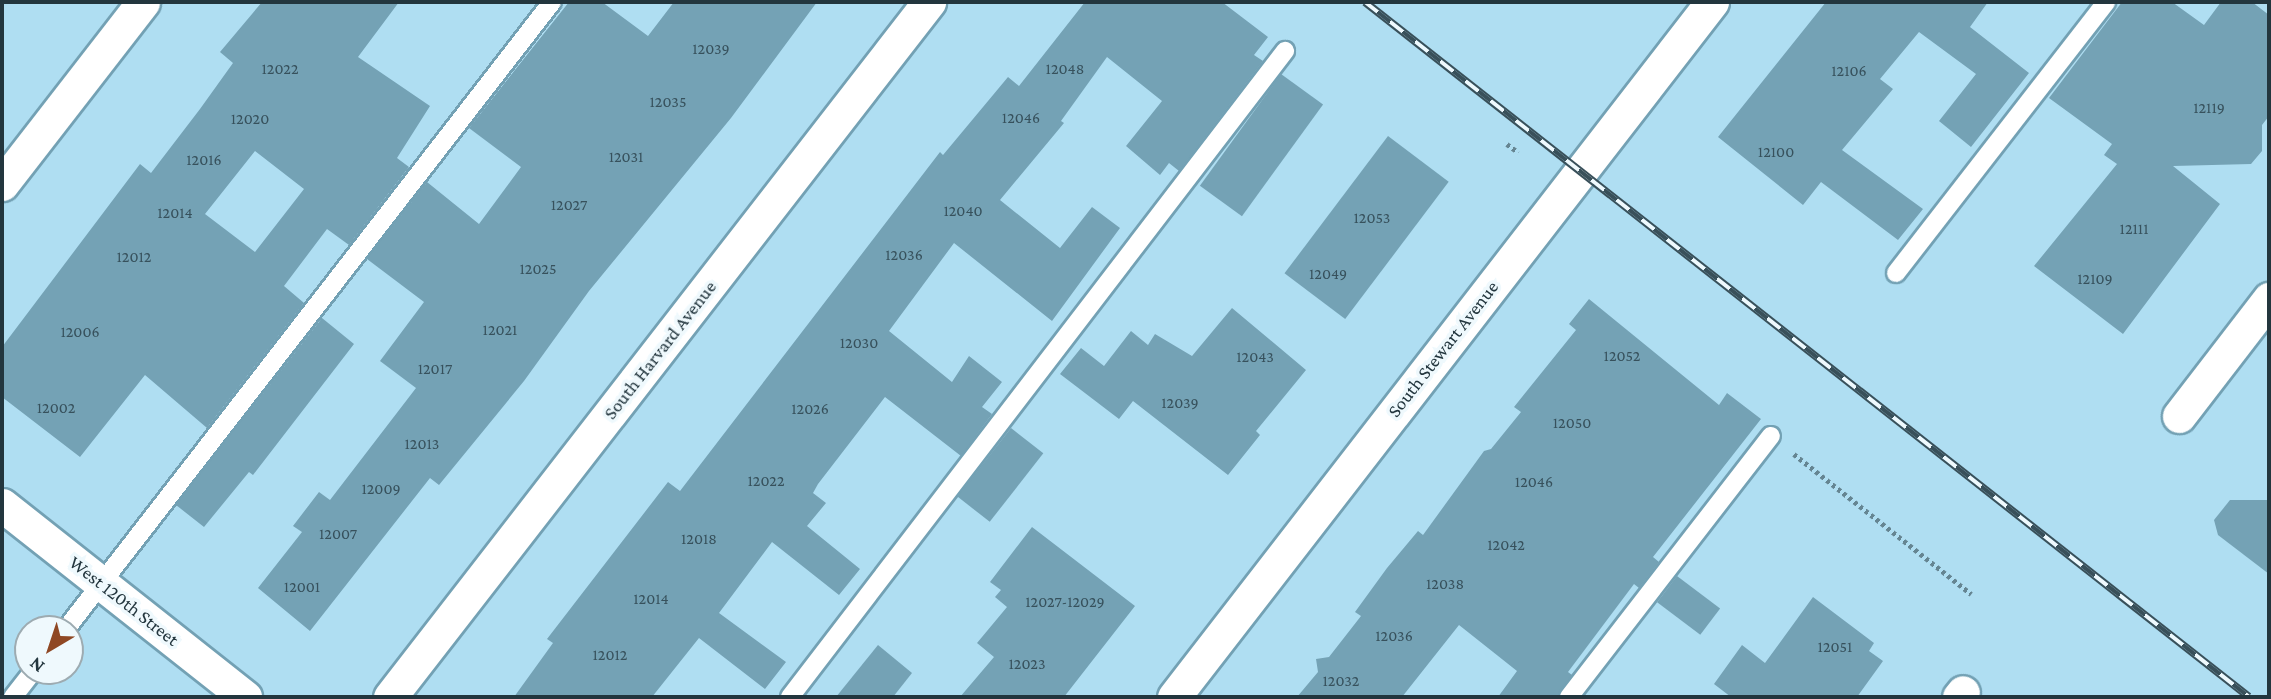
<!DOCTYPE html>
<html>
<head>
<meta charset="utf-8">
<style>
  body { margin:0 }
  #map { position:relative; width:2271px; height:699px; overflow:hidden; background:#afdef2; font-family:"Crimson Pro",serif }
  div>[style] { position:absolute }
  .building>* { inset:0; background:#74a2b5; transform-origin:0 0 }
  .path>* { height:4.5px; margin-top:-2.25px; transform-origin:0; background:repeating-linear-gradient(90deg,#658592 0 3.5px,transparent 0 7px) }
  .roads { filter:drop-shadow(2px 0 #73a1b4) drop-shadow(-2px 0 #73a1b4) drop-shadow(0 2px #73a1b4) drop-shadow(0 -2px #73a1b4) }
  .lane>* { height:18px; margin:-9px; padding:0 9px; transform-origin:9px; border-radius:9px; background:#fff }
  .street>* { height:33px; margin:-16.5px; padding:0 16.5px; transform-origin:16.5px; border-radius:16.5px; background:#fff }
  .rail>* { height:8px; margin-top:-4px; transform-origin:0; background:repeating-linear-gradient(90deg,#eff9fd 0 16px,#39505a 0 32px); box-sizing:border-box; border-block:2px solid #39505a }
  span { translate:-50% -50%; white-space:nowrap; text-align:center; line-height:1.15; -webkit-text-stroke:7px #eff9fd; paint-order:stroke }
  .number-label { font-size:16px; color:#37515c }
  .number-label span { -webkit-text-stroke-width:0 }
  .street-label { font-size:19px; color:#23363e }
  .frame { position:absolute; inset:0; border:4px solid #23363e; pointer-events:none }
  .north { position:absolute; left:14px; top:615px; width:70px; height:70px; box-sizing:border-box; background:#eff9fd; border:2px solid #9dabb1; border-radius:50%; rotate:219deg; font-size:19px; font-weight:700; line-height:28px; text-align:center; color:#23363e }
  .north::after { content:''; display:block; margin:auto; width:24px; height:32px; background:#8f4824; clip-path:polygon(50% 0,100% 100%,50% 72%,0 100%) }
</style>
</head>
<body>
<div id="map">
  <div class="building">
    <i style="clip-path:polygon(evenodd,262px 2px,399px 2px,358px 57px,430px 106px,397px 158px,409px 167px,349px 245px,327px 229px,284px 286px,304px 303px,207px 428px,145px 375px,80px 457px,2px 397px,2px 347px,140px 164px,151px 173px,200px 109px,233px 63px,220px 52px,262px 2px,255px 151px,304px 189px,255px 252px,205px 214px,255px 151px)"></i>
    <i style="clip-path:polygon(569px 2px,602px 2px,648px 36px,674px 2px,817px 2px,731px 118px,589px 291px,524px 381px,439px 485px,430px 478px,310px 631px,258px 588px,302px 532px,293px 526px,319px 492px,330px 500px,416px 388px,380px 361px,424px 302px,367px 259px,427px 182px,479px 224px,521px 167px,469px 128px)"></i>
    <i style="clip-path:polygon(1085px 2px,1222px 2px,1268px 37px,1254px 55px,1263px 61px,1179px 171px,1169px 163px,1160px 175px,1126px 146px,1162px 101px,1107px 57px,1061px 121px,1064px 123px,1000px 200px,1060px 248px,1092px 207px,1120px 228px,1052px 321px,954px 243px,889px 331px,952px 382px,969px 356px,1002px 382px,982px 407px,992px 414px,961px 456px,885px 397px,818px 484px,813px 493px,826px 503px,807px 526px,860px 569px,839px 595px,772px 542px,719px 613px,786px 662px,765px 689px,699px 638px,652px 697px,514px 697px,553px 643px,547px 639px,668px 482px,680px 491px,940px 152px,943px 155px,1008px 77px,1019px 86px)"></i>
    <i style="clip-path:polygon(1826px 2px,1988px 2px,1970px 27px,2029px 73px,1971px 147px,1939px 121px,1976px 74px,1919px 32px,1880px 79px,1893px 89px,1842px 150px,1923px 209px,1898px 240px,1821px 182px,1803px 205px,1718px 137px)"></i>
    <i style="clip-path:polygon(2122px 2px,2172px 2px,2204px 25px,2221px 2px,2252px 2px,2269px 15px,2269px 116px,2262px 125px,2262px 151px,2251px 164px,2173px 166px,2220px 204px,2123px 334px,2034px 266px,2117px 164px,2104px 155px,2112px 144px,2049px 98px)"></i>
    <i style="left:1281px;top:74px;width:52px;height:138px;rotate:36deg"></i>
    <i style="left:1388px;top:136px;width:76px;height:172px;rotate:37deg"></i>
    <i style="clip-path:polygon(1589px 299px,1719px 405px,1727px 393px,1761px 419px,1653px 557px,1659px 562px,1639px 588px,1634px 584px,1568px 672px,1572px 675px,1558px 697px,1498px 697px,1517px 671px,1459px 625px,1402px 697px,1297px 697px,1318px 672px,1316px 659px,1329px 657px,1361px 616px,1355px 612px,1387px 568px,1418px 531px,1423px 535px,1484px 451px,1491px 449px,1521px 412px,1514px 407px,1576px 330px,1569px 324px)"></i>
    <i style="clip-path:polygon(1232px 308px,1306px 370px,1256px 431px,1260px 435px,1228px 475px,1133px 401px,1119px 419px,1060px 374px,1081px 348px,1104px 366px,1131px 331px,1148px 345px,1155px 334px,1192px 356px)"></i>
    <i style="clip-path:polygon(322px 318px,354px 344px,253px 475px,249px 472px,204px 527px,176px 505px)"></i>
    <i style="left:1011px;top:428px;width:41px;height:87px;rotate:38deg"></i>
    <i style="clip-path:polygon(2230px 500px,2269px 500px,2269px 574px,2218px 535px,2214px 520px)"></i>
    <i style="clip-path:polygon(1032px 527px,1135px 606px,1064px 697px,960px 697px,994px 657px,977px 643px,1007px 607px,995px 597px,1001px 590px,990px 582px)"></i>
    <i style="left:1677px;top:576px;width:54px;height:33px;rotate:37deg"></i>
    <i style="clip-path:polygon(1813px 597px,1874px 643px,1869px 651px,1883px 661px,1857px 697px,1731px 697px,1714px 684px,1742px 645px,1765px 663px)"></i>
    <i style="clip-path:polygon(878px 645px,912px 673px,893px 697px,836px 697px)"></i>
  </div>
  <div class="path">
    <i style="left:1507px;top:144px;width:14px;rotate:36deg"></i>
    <i style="left:1794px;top:454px;width:226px;rotate:38.3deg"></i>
  </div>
  <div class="roads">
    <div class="lane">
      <i style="left:1896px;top:273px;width:343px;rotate:-52.2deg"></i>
      <i style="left:66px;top:629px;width:793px;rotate:-52.22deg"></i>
      <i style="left:13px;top:697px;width:33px;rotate:-52deg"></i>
      <i style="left:790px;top:697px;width:814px;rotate:-52.54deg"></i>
      <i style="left:1569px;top:697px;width:330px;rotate:-52.3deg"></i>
    </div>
    <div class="street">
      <i style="left:2px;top:184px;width:230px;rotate:-52.2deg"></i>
      <i style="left:2179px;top:416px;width:148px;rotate:-52.4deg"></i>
      <i style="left:2px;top:505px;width:310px;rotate:38.3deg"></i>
      <i style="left:390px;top:697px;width:880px;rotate:-52.21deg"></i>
      <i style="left:1174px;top:697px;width:879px;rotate:-52.26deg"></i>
      <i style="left:1959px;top:697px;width:6px;rotate:-51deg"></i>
    </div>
  </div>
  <div class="rail">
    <i style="left:1365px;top:2px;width:1124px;rotate:38.17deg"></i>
  </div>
  <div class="number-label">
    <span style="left:711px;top:49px">12039</span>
    <span style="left:280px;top:69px">12022</span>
    <span style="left:1065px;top:69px">12048</span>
    <span style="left:1849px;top:71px">12106</span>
    <span style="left:668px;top:102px">12035</span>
    <span style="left:2209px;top:108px">12119</span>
    <span style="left:1021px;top:118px">12046</span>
    <span style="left:250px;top:119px">12020</span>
    <span style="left:1776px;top:152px">12100</span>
    <span style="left:626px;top:157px">12031</span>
    <span style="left:204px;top:160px">12016</span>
    <span style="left:569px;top:205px">12027</span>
    <span style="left:963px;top:211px">12040</span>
    <span style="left:175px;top:213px">12014</span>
    <span style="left:1372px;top:218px">12053</span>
    <span style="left:2134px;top:229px">12111</span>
    <span style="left:904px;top:255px">12036</span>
    <span style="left:134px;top:257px">12012</span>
    <span style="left:538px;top:269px">12025</span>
    <span style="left:1328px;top:274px">12049</span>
    <span style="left:2095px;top:279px">12109</span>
    <span style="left:500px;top:330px">12021</span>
    <span style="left:80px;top:332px">12006</span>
    <span style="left:859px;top:343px">12030</span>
    <span style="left:1622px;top:356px">12052</span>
    <span style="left:1255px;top:357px">12043</span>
    <span style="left:435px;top:369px">12017</span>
    <span style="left:1180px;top:403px">12039</span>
    <span style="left:56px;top:408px">12002</span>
    <span style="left:810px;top:409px">12026</span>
    <span style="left:1572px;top:423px">12050</span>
    <span style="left:422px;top:444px">12013</span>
    <span style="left:766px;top:481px">12022</span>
    <span style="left:1534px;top:482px">12046</span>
    <span style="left:381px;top:489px">12009</span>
    <span style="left:338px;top:534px">12007</span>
    <span style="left:699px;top:539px">12018</span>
    <span style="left:1506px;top:545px">12042</span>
    <span style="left:1445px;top:584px">12038</span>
    <span style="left:302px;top:587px">12001</span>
    <span style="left:651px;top:599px">12014</span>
    <span style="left:1065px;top:602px">12027-12029</span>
    <span style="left:1394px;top:636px">12036</span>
    <span style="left:1835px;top:647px">12051</span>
    <span style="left:610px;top:655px">12012</span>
    <span style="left:1027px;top:664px">12023</span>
    <span style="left:1341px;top:681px">12032</span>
  </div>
  <div class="street-label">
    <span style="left:1443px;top:349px;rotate:-52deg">South Stewart Avenue</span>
    <span style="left:660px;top:350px;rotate:-52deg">South Harvard Avenue</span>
    <span style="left:124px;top:601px;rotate:38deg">West 120th Street</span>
  </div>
  <div class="frame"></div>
  <div class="north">N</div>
</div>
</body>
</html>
